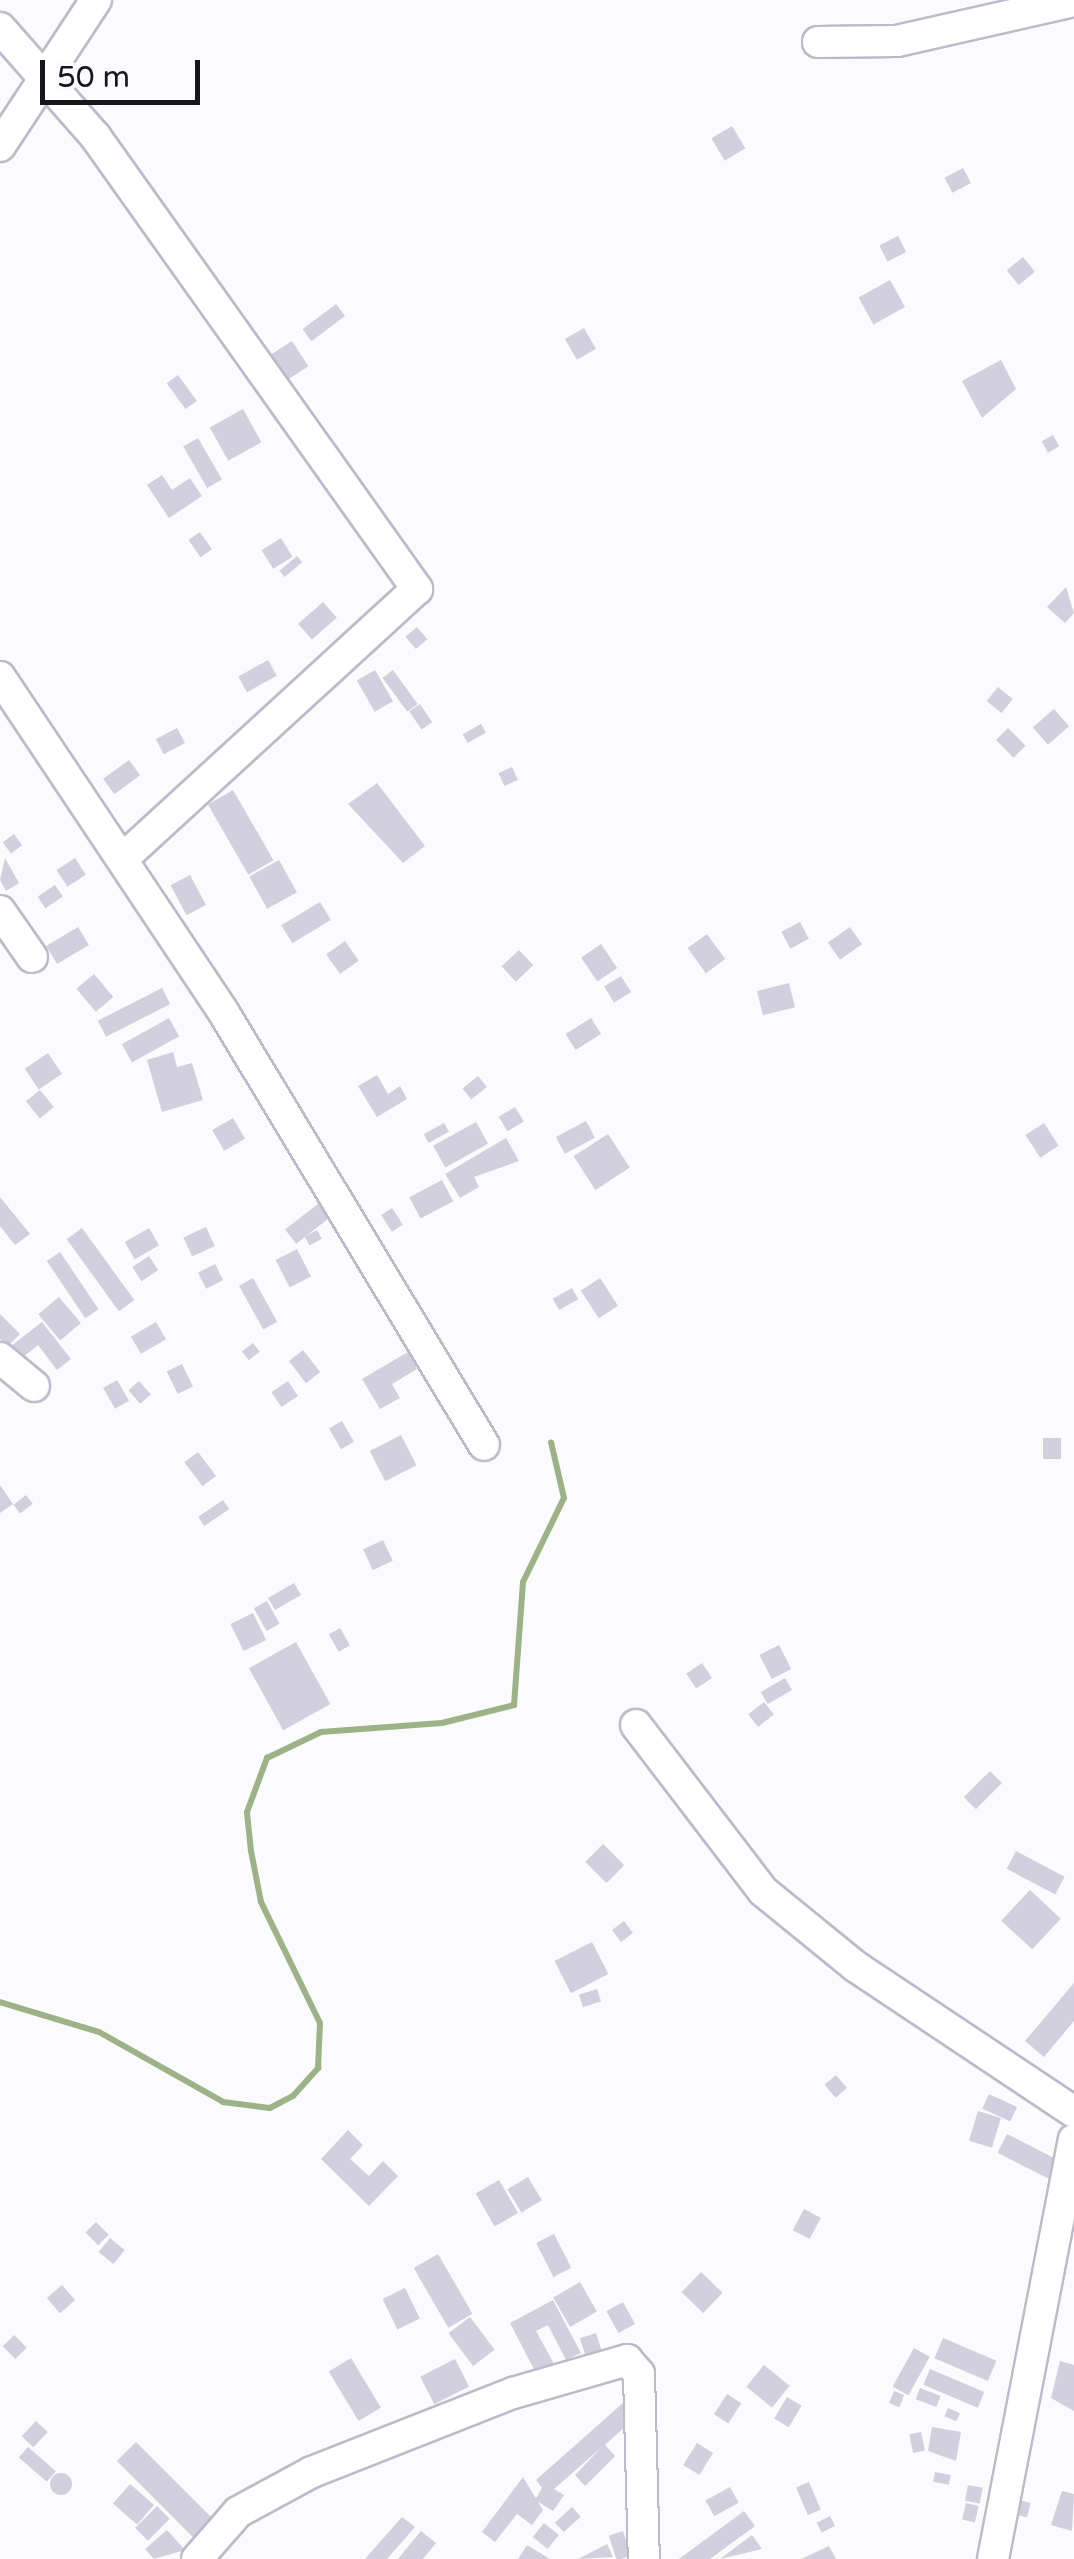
<!DOCTYPE html>
<html>
<head>
<meta charset="utf-8">
<style>
  body { margin:0 }
  #map { position:relative; width:1074px; height:2559px; overflow:hidden; background:#fbfafd; font-family:"Varela Round",sans-serif }
  div>[style] { position:absolute }
  .stream>* { height:6px; margin:-3px; padding:0 3px; transform-origin:3px; border-radius:3px; background:#9eb287 }
  .building>* { inset:0; background:#d2cfde; transform-origin:0 0 }
  .round { border-radius:50% }
  .roads { filter:drop-shadow(2px 0 #bdbac9) drop-shadow(-2px 0 #bdbac9) drop-shadow(0 2px #bdbac9) drop-shadow(0 -2px #bdbac9) }
  .minor>* { height:30px; margin:-15px; padding:0 15px; transform-origin:15px; border-radius:15px; background:#fff }
  span { translate:-50% -50%; white-space:nowrap; text-align:center; line-height:1.15; -webkit-text-stroke:9px #fbfafd; paint-order:stroke }
  .scale { position:absolute; left:40px; top:60px; width:160px; height:45px; box-sizing:border-box; border:5px solid #17161c; border-top:0; padding-left:12px; font-size:30px; line-height:35px; white-space:nowrap; color:#17161c; -webkit-text-stroke:8px #fbfafd; paint-order:stroke }
</style>
</head>
<body>
<div id="map">
  <div class="stream">
    <i style="left:0;top:2002px;width:103px;rotate:16.9deg"></i>
    <i style="left:99px;top:2032px;width:142px;rotate:29.4deg"></i>
    <i style="left:223px;top:2102px;width:47px;rotate:7.3deg"></i>
    <i style="left:270px;top:2108px;width:26px;rotate:-28deg"></i>
    <i style="left:293px;top:2096px;width:38px;rotate:-48deg"></i>
    <i style="left:318px;top:2068px;width:45px;rotate:-87.5deg"></i>
    <i style="left:320px;top:2023px;width:135px;rotate:-116deg"></i>
    <i style="left:261px;top:1902px;width:52px;rotate:-101.1deg"></i>
    <i style="left:251px;top:1851px;width:39px;rotate:-96deg"></i>
    <i style="left:247px;top:1812px;width:58px;rotate:-69.7deg"></i>
    <i style="left:267px;top:1758px;width:60px;rotate:-25.7deg"></i>
    <i style="left:321px;top:1732px;width:121px;rotate:-4.3deg"></i>
    <i style="left:442px;top:1723px;width:74px;rotate:-14deg"></i>
    <i style="left:514px;top:1705px;width:123px;rotate:-85.8deg"></i>
    <i style="left:523px;top:1582px;width:93px;rotate:-64deg"></i>
    <i style="left:564px;top:1498px;width:57px;rotate:-103.1deg"></i>
  </div>
  <div class="building">
    <i style="left:732px;top:126px;width:26px;height:24px;rotate:59deg"></i>
    <i style="left:963px;top:168px;width:17px;height:21px;rotate:62deg"></i>
    <i style="left:898px;top:236px;width:18px;height:21px;rotate:63deg"></i>
    <i style="left:1023px;top:257px;width:19px;height:21px;rotate:51deg"></i>
    <i style="left:890px;top:280px;width:31px;height:36px;rotate:61deg"></i>
    <i style="left:336px;top:304px;width:15px;height:42px;rotate:53deg"></i>
    <i style="left:584px;top:328px;width:24px;height:22px;rotate:60deg"></i>
    <i style="left:292px;top:341px;width:30px;height:25px;rotate:57deg"></i>
    <i style="clip-path:polygon(1001px 360px,1016px 389px,982px 418px,962px 381px)"></i>
    <i style="left:178px;top:375px;width:32px;height:14px;rotate:54deg"></i>
    <i style="left:243px;top:409px;width:38px;height:38px;rotate:61deg"></i>
    <i style="left:1053px;top:435px;width:13px;height:13px;rotate:61deg"></i>
    <i style="left:198px;top:438px;width:48px;height:17px;rotate:60deg"></i>
    <i style="clip-path:polygon(162px 475px,172px 490px,190px 478px,202px 496px,169px 518px,147px 485px)"></i>
    <i style="left:200px;top:532px;width:21px;height:14px;rotate:55deg"></i>
    <i style="left:281px;top:538px;width:22px;height:23px;rotate:58deg"></i>
    <i style="left:297px;top:556px;width:8px;height:23px;rotate:50deg"></i>
    <i style="clip-path:polygon(1066px 587px,1074px 613px,1065px 623px,1047px 607px)"></i>
    <i style="left:323px;top:602px;width:21px;height:33px;rotate:49deg"></i>
    <i style="left:417px;top:627px;width:16px;height:15px;rotate:50deg"></i>
    <i style="left:268px;top:660px;width:18px;height:34px;rotate:61deg"></i>
    <i style="left:375px;top:670px;width:36px;height:21px;rotate:60deg"></i>
    <i style="left:393px;top:670px;width:42px;height:13px;rotate:54deg"></i>
    <i style="left:998px;top:687px;width:19px;height:18px;rotate:39deg"></i>
    <i style="left:420px;top:704px;width:22px;height:13px;rotate:56deg"></i>
    <i style="left:1054px;top:709px;width:23px;height:28px;rotate:49deg"></i>
    <i style="left:481px;top:724px;width:10px;height:21px;rotate:61deg"></i>
    <i style="left:177px;top:728px;width:17px;height:24px;rotate:62deg"></i>
    <i style="left:1008px;top:728px;width:25px;height:17px;rotate:45deg"></i>
    <i style="left:129px;top:760px;width:19px;height:32px;rotate:54deg"></i>
    <i style="left:512px;top:767px;width:14px;height:15px;rotate:65deg"></i>
    <i style="clip-path:polygon(377px 783px,425px 846px,403px 863px,348px 804px)"></i>
    <i style="left:233px;top:790px;width:81px;height:29px;rotate:60deg"></i>
    <i style="left:14px;top:834px;width:14px;height:14px;rotate:54deg"></i>
    <i style="clip-path:polygon(5px 858px,19px 883px,6px 891px,0 880px)"></i>
    <i style="left:75px;top:858px;width:20px;height:22px;rotate:57deg"></i>
    <i style="left:279px;top:860px;width:37px;height:34px;rotate:61deg"></i>
    <i style="left:190px;top:875px;width:34px;height:22px;rotate:62deg"></i>
    <i style="left:55px;top:885px;width:14px;height:21px;rotate:56deg"></i>
    <i style="left:320px;top:902px;width:21px;height:45px;rotate:59deg"></i>
    <i style="left:800px;top:922px;width:19px;height:21px;rotate:62deg"></i>
    <i style="left:78px;top:927px;width:21px;height:37px;rotate:59deg"></i>
    <i style="left:850px;top:927px;width:21px;height:27px;rotate:55deg"></i>
    <i style="left:707px;top:934px;width:31px;height:24px;rotate:54deg"></i>
    <i style="left:345px;top:941px;width:24px;height:23px;rotate:55deg"></i>
    <i style="left:601px;top:944px;width:29px;height:24px;rotate:56deg"></i>
    <i style="left:519px;top:950px;width:21px;height:24px;rotate:47deg"></i>
    <i style="left:94px;top:974px;width:30px;height:23px;rotate:50deg"></i>
    <i style="left:621px;top:976px;width:19px;height:20px;rotate:58deg"></i>
    <i style="left:789px;top:983px;width:25px;height:33px;rotate:76deg"></i>
    <i style="left:162px;top:988px;width:18px;height:72px;rotate:63deg"></i>
    <i style="left:169px;top:1018px;width:21px;height:54px;rotate:61deg"></i>
    <i style="left:591px;top:1018px;width:19px;height:30px;rotate:58deg"></i>
    <i style="clip-path:polygon(173px 1052px,177px 1067px,192px 1063px,203px 1100px,162px 1112px,147px 1060px)"></i>
    <i style="left:48px;top:1053px;width:25px;height:28px;rotate:56deg"></i>
    <i style="clip-path:polygon(377px 1075px,388px 1094px,400px 1086px,407px 1099px,377px 1117px,358px 1086px)"></i>
    <i style="left:478px;top:1076px;width:14px;height:20px;rotate:51deg"></i>
    <i style="left:40px;top:1090px;width:22px;height:18px;rotate:51deg"></i>
    <i style="left:515px;top:1107px;width:17px;height:19px;rotate:59deg"></i>
    <i style="left:233px;top:1118px;width:24px;height:24px;rotate:60deg"></i>
    <i style="left:586px;top:1121px;width:19px;height:34px;rotate:62deg"></i>
    <i style="left:476px;top:1122px;width:25px;height:49px;rotate:61deg"></i>
    <i style="left:444px;top:1123px;width:10px;height:23px;rotate:61deg"></i>
    <i style="left:1044px;top:1123px;width:27px;height:22px;rotate:57deg"></i>
    <i style="left:608px;top:1134px;width:40px;height:41px;rotate:57deg"></i>
    <i style="clip-path:polygon(506px 1138px,519px 1161px,474px 1177px,479px 1187px,460px 1198px,445px 1174px)"></i>
    <i style="left:442px;top:1180px;width:24px;height:37px;rotate:62deg"></i>
    <i style="clip-path:polygon(0 1197px,30px 1234px,15px 1245px,0 1226px)"></i>
    <i style="left:319px;top:1203px;width:18px;height:43px;rotate:52deg"></i>
    <i style="left:392px;top:1208px;width:20px;height:13px;rotate:57deg"></i>
    <i style="left:206px;top:1227px;width:21px;height:25px;rotate:65deg"></i>
    <i style="left:82px;top:1228px;width:89px;height:19px;rotate:54deg"></i>
    <i style="left:149px;top:1228px;width:20px;height:28px;rotate:60deg"></i>
    <i style="left:317px;top:1230px;width:10px;height:14px;rotate:61deg"></i>
    <i style="left:297px;top:1249px;width:31px;height:24px;rotate:63deg"></i>
    <i style="left:60px;top:1252px;width:69px;height:16px;rotate:56deg"></i>
    <i style="left:149px;top:1256px;width:17px;height:20px;rotate:57deg"></i>
    <i style="left:215px;top:1264px;width:18px;height:19px;rotate:63deg"></i>
    <i style="left:253px;top:1278px;width:50px;height:16px;rotate:61deg"></i>
    <i style="left:600px;top:1278px;width:33px;height:23px;rotate:57deg"></i>
    <i style="left:572px;top:1288px;width:13px;height:22px;rotate:61deg"></i>
    <i style="left:59px;top:1297px;width:34px;height:27px;rotate:50deg"></i>
    <i style="clip-path:polygon(0 1314px,20px 1334px,8px 1346px,0 1339px)"></i>
    <i style="clip-path:polygon(42px 1322px,71px 1359px,57px 1370px,38px 1345px,17px 1362px,7px 1349px)"></i>
    <i style="left:156px;top:1322px;width:20px;height:29px;rotate:60deg"></i>
    <i style="left:253px;top:1343px;width:11px;height:14px;rotate:52deg"></i>
    <i style="left:303px;top:1350px;width:28px;height:18px;rotate:52deg"></i>
    <i style="clip-path:polygon(408px 1352px,417px 1369px,392px 1384px,400px 1398px,380px 1409px,362px 1379px)"></i>
    <i style="left:182px;top:1364px;width:25px;height:17px;rotate:64deg"></i>
    <i style="left:117px;top:1380px;width:24px;height:16px;rotate:60deg"></i>
    <i style="left:139px;top:1381px;width:18px;height:14px;rotate:49deg"></i>
    <i style="left:288px;top:1381px;width:18px;height:20px;rotate:56deg"></i>
    <i style="left:342px;top:1421px;width:24px;height:15px;rotate:60deg"></i>
    <i style="left:401px;top:1435px;width:34px;height:35px;rotate:63deg"></i>
    <i style="left:1043px;top:1438px;width:18px;height:21px"></i>
    <i style="left:198px;top:1452px;width:30px;height:17px;rotate:53deg"></i>
    <i style="clip-path:polygon(0 1485px,13px 1504px,0 1513px)"></i>
    <i style="left:26px;top:1495px;width:11px;height:16px;rotate:52deg"></i>
    <i style="left:223px;top:1500px;width:11px;height:30px;rotate:56deg"></i>
    <i style="left:383px;top:1540px;width:23px;height:22px;rotate:65deg"></i>
    <i style="left:294px;top:1583px;width:14px;height:30px;rotate:60deg"></i>
    <i style="left:267px;top:1601px;width:26px;height:15px;rotate:61deg"></i>
    <i style="left:253px;top:1613px;width:30px;height:25px;rotate:64deg"></i>
    <i style="left:340px;top:1628px;width:20px;height:13px;rotate:60deg"></i>
    <i style="left:296px;top:1642px;width:71px;height:54px;rotate:61deg"></i>
    <i style="left:779px;top:1645px;width:27px;height:22px;rotate:63deg"></i>
    <i style="left:702px;top:1663px;width:18px;height:19px;rotate:56deg"></i>
    <i style="left:785px;top:1678px;width:14px;height:28px;rotate:60deg"></i>
    <i style="left:764px;top:1702px;width:16px;height:20px;rotate:52deg"></i>
    <i style="left:990px;top:1771px;width:17px;height:37px;rotate:45deg"></i>
    <i style="left:603px;top:1844px;width:30px;height:25px;rotate:45deg"></i>
    <i style="left:1016px;top:1851px;width:55px;height:20px;rotate:28deg"></i>
    <i style="left:1030px;top:1890px;width:42px;height:42px;rotate:43deg"></i>
    <i style="left:624px;top:1921px;width:15px;height:15px;rotate:53deg"></i>
    <i style="left:592px;top:1942px;width:36px;height:42px;rotate:63deg"></i>
    <i style="clip-path:polygon(1074px 1983px,1074px 2021px,1044px 2057px,1025px 2041px)"></i>
    <i style="left:597px;top:1989px;width:13px;height:19px;rotate:72deg"></i>
    <i style="left:836px;top:2075px;width:17px;height:15px;rotate:50deg"></i>
    <i style="left:989px;top:2094px;width:31px;height:16px;rotate:25deg"></i>
    <i style="left:978px;top:2111px;width:24px;height:31px;rotate:17deg"></i>
    <i style="clip-path:polygon(348px 2130px,363px 2145px,350px 2159px,369px 2176px,383px 2161px,398px 2176px,369px 2206px,321px 2159px)"></i>
    <i style="left:1007px;top:2134px;width:62px;height:21px;rotate:27deg"></i>
    <i style="left:528px;top:2177px;width:27px;height:24px;rotate:59deg"></i>
    <i style="left:499px;top:2180px;width:38px;height:27px;rotate:60deg"></i>
    <i style="left:804px;top:2209px;width:19px;height:24px;rotate:28deg"></i>
    <i style="left:96px;top:2222px;width:18px;height:15px;rotate:45deg"></i>
    <i style="left:554px;top:2234px;width:38px;height:20px;rotate:63deg"></i>
    <i style="left:110px;top:2238px;width:19px;height:18px;rotate:39deg"></i>
    <i style="left:438px;top:2254px;width:69px;height:28px;rotate:60deg"></i>
    <i style="left:701px;top:2272px;width:30px;height:28px;rotate:44deg"></i>
    <i style="left:580px;top:2282px;width:34px;height:31px;rotate:60deg"></i>
    <i style="left:62px;top:2285px;width:20px;height:20px;rotate:49deg"></i>
    <i style="left:405px;top:2288px;width:34px;height:25px;rotate:64deg"></i>
    <i style="clip-path:polygon(553px 2300px,581px 2353px,566px 2360px,548px 2325px,536px 2331px,558px 2371px,540px 2381px,510px 2323px)"></i>
    <i style="left:623px;top:2302px;width:25px;height:19px;rotate:61deg"></i>
    <i style="left:470px;top:2317px;width:41px;height:27px;rotate:53deg"></i>
    <i style="left:596px;top:2333px;width:28px;height:17px;rotate:72deg"></i>
    <i style="left:14px;top:2335px;width:18px;height:16px;rotate:45deg"></i>
    <i style="left:943px;top:2338px;width:58px;height:22px;rotate:23deg"></i>
    <i style="left:914px;top:2348px;width:18px;height:44px;rotate:29deg"></i>
    <i style="left:351px;top:2358px;width:58px;height:26px;rotate:59deg"></i>
    <i style="left:455px;top:2359px;width:31px;height:39px;rotate:63deg"></i>
    <i style="clip-path:polygon(1060px 2361px,1074px 2365px,1074px 2411px,1051px 2398px)"></i>
    <i style="left:764px;top:2365px;width:33px;height:28px;rotate:39deg"></i>
    <i style="left:930px;top:2369px;width:59px;height:17px;rotate:23deg"></i>
    <i style="left:920px;top:2388px;width:22px;height:12px;rotate:21deg"></i>
    <i style="left:894px;top:2391px;width:11px;height:13px;rotate:22deg"></i>
    <i style="left:727px;top:2394px;width:17px;height:24px;rotate:33deg"></i>
    <i style="left:787px;top:2397px;width:17px;height:25px;rotate:31deg"></i>
    <i style="clip-path:polygon(624px 2402px,637px 2416px,605px 2445px,615px 2456px,585px 2486px,575px 2475px,602px 2447px,554px 2489px,564px 2495px,553px 2511px,535px 2500px,542px 2488px,536px 2480px)"></i>
    <i style="left:948px;top:2408px;width:13px;height:9px;rotate:23deg"></i>
    <i style="left:36px;top:2421px;width:16px;height:21px;rotate:43deg"></i>
    <i style="clip-path:polygon(932px 2427px,961px 2432px,956px 2461px,928px 2451px)"></i>
    <i style="left:921px;top:2432px;width:19px;height:12px;rotate:78deg"></i>
    <i style="left:136px;top:2442px;width:122px;height:27px;rotate:45deg"></i>
    <i style="left:697px;top:2443px;width:19px;height:26px;rotate:32deg"></i>
    <i style="left:28px;top:2447px;width:37px;height:14px;rotate:41deg"></i>
    <i style="left:935px;top:2472px;width:16px;height:10px;rotate:11deg"></i>
    <i class="round" style="left:50px;top:2473px;width:22px;height:22px"></i>
    <i style="clip-path:polygon(523px 2477px,543px 2510px,532px 2525px,517px 2514px,495px 2542px,482px 2532px)"></i>
    <i style="left:809px;top:2482px;width:30px;height:14px;rotate:67deg"></i>
    <i style="left:130px;top:2484px;width:32px;height:26px;rotate:41deg"></i>
    <i style="left:968px;top:2485px;width:15px;height:16px;rotate:11deg"></i>
    <i style="left:730px;top:2487px;width:18px;height:28px;rotate:61deg"></i>
    <i style="clip-path:polygon(1062px 2491px,1074px 2494px,1072px 2531px,1051px 2525px)"></i>
    <i style="left:1019px;top:2500px;width:12px;height:15px;rotate:14deg"></i>
    <i style="left:966px;top:2503px;width:13px;height:17px;rotate:13deg"></i>
    <i style="left:157px;top:2506px;width:18px;height:31px;rotate:45deg"></i>
    <i style="left:572px;top:2507px;width:13px;height:23px;rotate:48deg"></i>
    <i style="clip-path:polygon(744px 2511px,755px 2526px,710px 2559px,679px 2559px)"></i>
    <i style="left:830px;top:2516px;width:11px;height:15px;rotate:63deg"></i>
    <i style="clip-path:polygon(402px 2517px,415px 2527px,387px 2559px,365px 2559px)"></i>
    <i style="left:544px;top:2523px;width:19px;height:18px;rotate:39deg"></i>
    <i style="clip-path:polygon(167px 2530px,185px 2550px,154px 2559px,145px 2549px)"></i>
    <i style="clip-path:polygon(421px 2531px,436px 2543px,423px 2559px,398px 2559px)"></i>
    <i style="left:623px;top:2531px;width:26px;height:15px;rotate:72deg"></i>
    <i style="clip-path:polygon(752px 2535px,762px 2549px,720px 2559px)"></i>
    <i style="clip-path:polygon(607px 2544px,613px 2557px,578px 2559px)"></i>
    <i style="clip-path:polygon(527px 2545px,550px 2559px,518px 2559px)"></i>
    <i style="clip-path:polygon(829px 2546px,836px 2559px,801px 2559px)"></i>
  </div>
  <div class="roads">
    <div class="minor">
      <i style="left:0;top:28px;width:144px;rotate:48.7deg"></i>
      <i style="left:95px;top:136px;width:556px;rotate:54.59deg"></i>
      <i style="left:417px;top:589px;width:400px;rotate:137.5deg"></i>
      <i style="left:818px;top:42px;width:79px;rotate:-0.7deg"></i>
      <i style="left:897px;top:41px;width:181px;rotate:-12.7deg"></i>
      <i style="left:0;top:146px;width:175px;rotate:-56.7deg"></i>
      <i style="left:0;top:677px;width:404px;rotate:56.3deg"></i>
      <i style="left:224px;top:1013px;width:504px;rotate:58.96deg"></i>
      <i style="left:0;top:911px;width:56px;rotate:55.2deg"></i>
      <i style="left:0;top:1358px;width:44px;rotate:39.5deg"></i>
      <i style="left:636px;top:1725px;width:209px;rotate:52.6deg"></i>
      <i style="left:763px;top:1891px;width:119px;rotate:39.2deg"></i>
      <i style="left:855px;top:1966px;width:263px;rotate:33.7deg"></i>
      <i style="left:197px;top:2559px;width:62px;rotate:-48.9deg"></i>
      <i style="left:238px;top:2512px;width:84px;rotate:-28.4deg"></i>
      <i style="left:312px;top:2472px;width:216px;rotate:-21.5deg"></i>
      <i style="left:513px;top:2393px;width:119px;rotate:-16.1deg"></i>
      <i style="left:627px;top:2360px;width:18px;rotate:49deg"></i>
      <i style="left:639px;top:2374px;width:185px;rotate:88.5deg"></i>
      <i style="left:993px;top:2559px;width:427px;rotate:-79.1deg"></i>
    </div>
  </div>
  <div class="scale">50 m</div>
</div>
</body>
</html>
